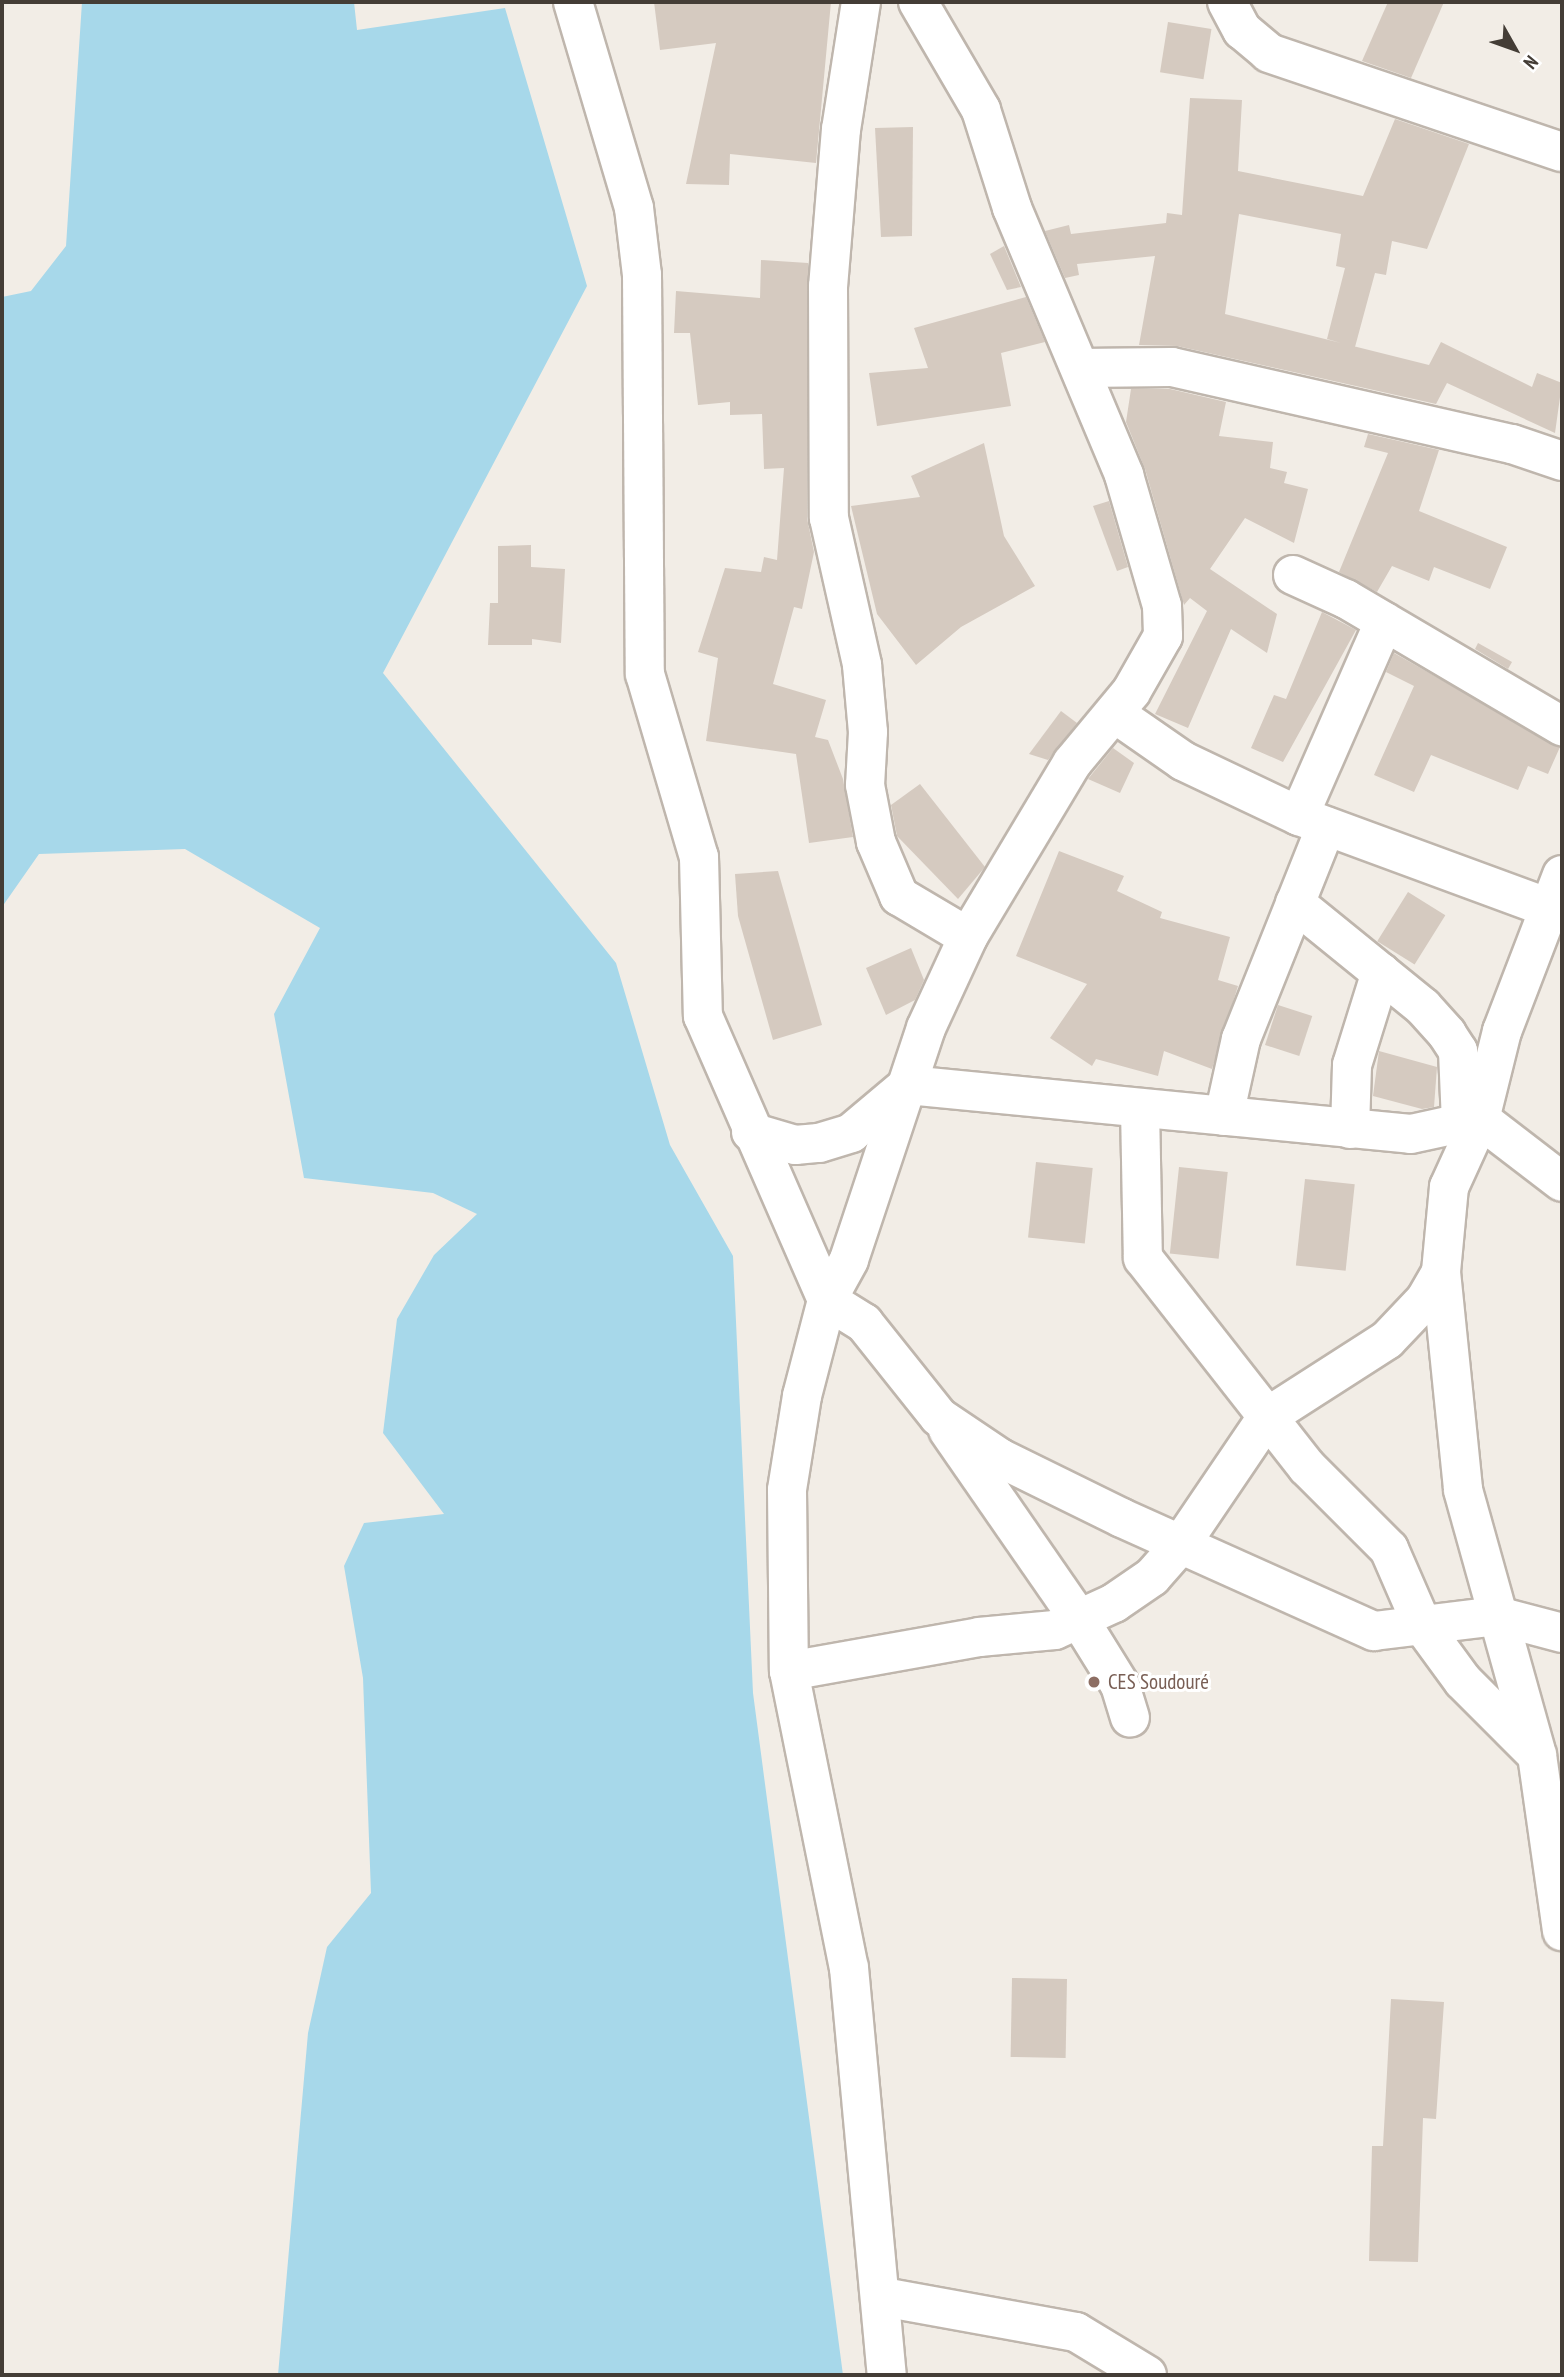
<!DOCTYPE html>
<html>
<head>
<meta charset="utf-8">
<style>
  body { margin:0 }
  #map { position:relative; width:1564px; height:2377px; overflow:hidden; background:#f2ede6; font-family:"PT Sans Narrow",sans-serif }
  div>[style] { position:absolute }
  .water>* { inset:0; background:#a7d8ea }
  .building>* { inset:0; background:#d5cac0; transform-origin:0 0 }
  .roads { filter:drop-shadow(2px 0 #bfb6ad) drop-shadow(-2px 0 #bfb6ad) drop-shadow(0 2px #bfb6ad) drop-shadow(0 -2px #bfb6ad) }
  .minor>* { height:38px; margin:-19px; padding:0 19px; transform-origin:19px; border-radius:19px; background:#fff }
  .dots>* { width:19px; height:19px; translate:-50% -50%; box-sizing:border-box; border:4px solid #fff; border-radius:50% }
  span { translate:-50% -50%; white-space:nowrap; text-align:center; line-height:1.15; -webkit-text-stroke:6px #fff; paint-order:stroke }
  .education-label { font-size:21px; color:#785e54 }
  .left { translate:0 -50%; text-align:left }
  .frame { position:absolute; inset:0; border:4px solid #443d36; pointer-events:none }
  .north { position:absolute; left:1480px; top:14px; width:70px; height:70px; -webkit-text-stroke:5px #fff; paint-order:stroke; rotate:130deg; font-size:19px; font-weight:700; line-height:28px; text-align:center; color:#443d36 }
  .north::after { content:''; display:block; margin:auto; width:24px; height:32px; background:#443d36; clip-path:polygon(50% 0,100% 100%,50% 72%,0 100%) }
</style>
</head>
<body>
<div id="map">
  <div class="water">
    <i style="clip-path:polygon(82px 2px,354px 2px,357px 30px,505px 8px,587px 286px,383px 673px,616px 963px,670px 1145px,733px 1256px,753px 1693px,843px 2375px,278px 2375px,308px 2033px,327px 1947px,371px 1893px,363px 1678px,344px 1566px,364px 1523px,444px 1514px,383px 1433px,397px 1319px,434px 1255px,477px 1214px,433px 1193px,304px 1178px,274px 1014px,320px 928px,185px 849px,39px 854px,2px 907px,2px 297px,31px 291px,66px 246px)"></i>
  </div>
  <div class="building">
    <i style="clip-path:polygon(654px 2px,831px 2px,816px 163px,730px 154px,729px 185px,686px 184px,716px 43px,660px 50px)"></i>
    <i style="clip-path:polygon(1388px 2px,1444px 2px,1411px 78px,1362px 61px)"></i>
    <i style="left:1168px;top:22px;width:44px;height:51px;rotate:9deg"></i>
    <i style="clip-path:polygon(1190px 98px,1242px 100px,1238px 171px,1363px 196px,1395px 119px,1469px 144px,1427px 249px,1392px 241px,1386px 275px,1375px 273px,1355px 347px,1327px 339px,1345px 268px,1336px 266px,1341px 234px,1239px 214px,1225px 314px,1429px 365px,1441px 342px,1532px 387px,1537px 373px,1562px 383px,1555px 433px,1447px 383px,1436px 404px,1177px 346px,1139px 345px,1155px 256px,1077px 264px,1079px 275px,1065px 278px,1045px 231px,1069px 225px,1071px 234px,1166px 223px,1167px 213px,1182px 215px)"></i>
    <i style="clip-path:polygon(913px 127px,912px 236px,881px 237px,875px 128px)"></i>
    <i style="clip-path:polygon(1004px 246px,1021px 287px,1007px 290px,990px 254px)"></i>
    <i style="clip-path:polygon(761px 260px,808px 263px,807px 518px,814px 552px,802px 609px,794px 607px,773px 684px,826px 700px,815px 737px,828px 740px,843px 779px,853px 837px,809px 843px,796px 754px,706px 741px,718px 658px,698px 652px,725px 568px,761px 572px,764px 557px,777px 560px,784px 468px,764px 469px,762px 414px,730px 415px,730px 402px,698px 405px,690px 333px,674px 333px,676px 291px,760px 298px)"></i>
    <i style="clip-path:polygon(1026px 297px,1045px 342px,1001px 353px,1011px 406px,877px 426px,869px 373px,928px 368px,914px 328px)"></i>
    <i style="clip-path:polygon(1170px 389px,1226px 402px,1219px 436px,1273px 442px,1270px 468px,1287px 472px,1284px 483px,1308px 489px,1294px 543px,1245px 518px,1210px 569px,1277px 614px,1267px 653px,1231px 629px,1188px 728px,1155px 714px,1207px 611px,1190px 598px,1184px 605px,1145px 469px,1126px 422px,1131px 389px)"></i>
    <i style="clip-path:polygon(1368px 434px,1439px 450px,1419px 511px,1507px 547px,1490px 589px,1434px 567px,1429px 581px,1392px 566px,1377px 592px,1339px 572px,1388px 453px,1364px 447px)"></i>
    <i style="clip-path:polygon(984px 443px,1004px 536px,1035px 586px,961px 627px,916px 665px,877px 614px,851px 506px,920px 497px,911px 476px)"></i>
    <i style="clip-path:polygon(1109px 501px,1128px 567px,1117px 571px,1093px 506px)"></i>
    <i style="clip-path:polygon(531px 545px,531px 567px,565px 569px,561px 643px,532px 639px,532px 645px,488px 645px,490px 603px,498px 603px,498px 546px)"></i>
    <i style="clip-path:polygon(1322px 612px,1356px 630px,1283px 762px,1251px 748px,1274px 695px,1286px 699px)"></i>
    <i style="clip-path:polygon(1478px 643px,1512px 662px,1508px 669px,1475px 649px)"></i>
    <i style="clip-path:polygon(1394px 653px,1560px 747px,1548px 774px,1528px 766px,1518px 790px,1431px 755px,1414px 792px,1374px 775px,1414px 686px,1386px 672px)"></i>
    <i style="clip-path:polygon(1061px 711px,1077px 723px,1048px 760px,1029px 754px)"></i>
    <i style="clip-path:polygon(1113px 748px,1134px 763px,1120px 793px,1088px 779px)"></i>
    <i style="clip-path:polygon(920px 784px,985px 867px,958px 899px,897px 836px,891px 805px)"></i>
    <i style="clip-path:polygon(1059px 851px,1124px 876px,1117px 891px,1162px 912px,1160px 918px,1230px 937px,1218px 980px,1238px 986px,1212px 1069px,1164px 1051px,1158px 1076px,1096px 1059px,1092px 1066px,1050px 1038px,1087px 984px,1016px 956px)"></i>
    <i style="clip-path:polygon(778px 871px,822px 1025px,773px 1040px,738px 916px,735px 874px)"></i>
    <i style="left:1408px;top:892px;width:44px;height:58px;rotate:32deg"></i>
    <i style="clip-path:polygon(911px 948px,924px 980px,915px 1000px,886px 1015px,866px 968px)"></i>
    <i style="left:1278px;top:1005px;width:36px;height:42px;rotate:18deg"></i>
    <i style="clip-path:polygon(1379px 1051px,1437px 1067px,1434px 1107px,1422px 1109px,1373px 1096px)"></i>
    <i style="left:1036px;top:1162px;width:57px;height:76px;rotate:6deg"></i>
    <i style="left:1179px;top:1167px;width:49px;height:87px;rotate:6deg"></i>
    <i style="left:1305px;top:1179px;width:50px;height:87px;rotate:6deg"></i>
    <i style="left:1012px;top:1978px;width:55px;height:79px;rotate:1deg"></i>
    <i style="clip-path:polygon(1391px 1999px,1444px 2002px,1436px 2119px,1423px 2118px,1418px 2262px,1369px 2261px,1372px 2146px,1383px 2146px)"></i>
  </div>
  <div class="roads">
    <div class="minor">
      <i style="left:573px;top:2px;width:215px;rotate:73.5deg"></i>
      <i style="left:634px;top:208px;width:67px;rotate:83.2deg"></i>
      <i style="left:642px;top:275px;width:399px;rotate:89.6deg"></i>
      <i style="left:645px;top:674px;width:191px;rotate:73.6deg"></i>
      <i style="left:699px;top:857px;width:159px;rotate:88.6deg"></i>
      <i style="left:703px;top:1016px;width:310px;rotate:66.4deg"></i>
      <i style="left:827px;top:1300px;width:99px;rotate:104.6deg"></i>
      <i style="left:802px;top:1396px;width:95px;rotate:99.1deg"></i>
      <i style="left:787px;top:1490px;width:181px;rotate:89.4deg"></i>
      <i style="left:789px;top:1671px;width:303px;rotate:78.6deg"></i>
      <i style="left:849px;top:1968px;width:409px;rotate:84.7deg"></i>
      <i style="left:861px;top:2px;width:129px;rotate:98.9deg"></i>
      <i style="left:841px;top:129px;width:158px;rotate:94.7deg"></i>
      <i style="left:828px;top:286px;width:232px;rotate:89.8deg"></i>
      <i style="left:829px;top:518px;width:151px;rotate:77.3deg"></i>
      <i style="left:862px;top:665px;width:67px;rotate:84.9deg"></i>
      <i style="left:868px;top:732px;width:53px;rotate:93.2deg"></i>
      <i style="left:865px;top:785px;width:58px;rotate:79.1deg"></i>
      <i style="left:876px;top:842px;width:59px;rotate:66.9deg"></i>
      <i style="left:899px;top:896px;width:80px;rotate:30.7deg"></i>
      <i style="left:918px;top:2px;width:125px;rotate:59.7deg"></i>
      <i style="left:981px;top:110px;width:103px;rotate:72.4deg"></i>
      <i style="left:1012px;top:208px;width:290px;rotate:67.2deg"></i>
      <i style="left:1124px;top:475px;width:136px;rotate:73.8deg"></i>
      <i style="left:1162px;top:606px;width:30px;rotate:88deg"></i>
      <i style="left:1163px;top:636px;width:64px;rotate:119.7deg"></i>
      <i style="left:1131px;top:692px;width:92px;rotate:129.7deg"></i>
      <i style="left:1072px;top:763px;width:203px;rotate:120.9deg"></i>
      <i style="left:968px;top:937px;width:100px;rotate:114.8deg"></i>
      <i style="left:926px;top:1028px;width:244px;rotate:108.4deg"></i>
      <i style="left:849px;top:1260px;width:46px;rotate:118.8deg"></i>
      <i style="left:827px;top:1300px;width:44px;rotate:31.9deg"></i>
      <i style="left:864px;top:1323px;width:120px;rotate:51.4deg"></i>
      <i style="left:939px;top:1417px;width:73px;rotate:33.9deg"></i>
      <i style="left:1000px;top:1458px;width:136px;rotate:26.2deg"></i>
      <i style="left:1122px;top:1518px;width:276px;rotate:24.2deg"></i>
      <i style="left:1374px;top:1631px;width:125px;rotate:-6.9deg"></i>
      <i style="left:1498px;top:1616px;width:66px;rotate:14.9deg"></i>
      <i style="left:1227px;top:2px;width:32px;rotate:62deg"></i>
      <i style="left:1242px;top:30px;width:35px;rotate:40deg"></i>
      <i style="left:1269px;top:53px;width:309px;rotate:18.7deg"></i>
      <i style="left:1080px;top:368px;width:92px;rotate:-0.6deg"></i>
      <i style="left:1172px;top:367px;width:349px;rotate:12.8deg"></i>
      <i style="left:1512px;top:444px;width:53px;rotate:18.8deg"></i>
      <i style="left:1293px;top:575px;width:58px;rotate:24.4deg"></i>
      <i style="left:1346px;top:599px;width:251px;rotate:30.5deg"></i>
      <i style="left:1114px;top:713px;width:84px;rotate:34.8deg"></i>
      <i style="left:1183px;top:761px;width:128px;rotate:25.4deg"></i>
      <i style="left:1299px;top:816px;width:266px;rotate:20.2deg"></i>
      <i style="left:1299px;top:816px;width:212px;rotate:-66.3deg"></i>
      <i style="left:1562px;top:875px;width:167px;rotate:111deg"></i>
      <i style="left:1502px;top:1031px;width:91px;rotate:104deg"></i>
      <i style="left:1480px;top:1119px;width:75px;rotate:114.5deg"></i>
      <i style="left:1449px;top:1187px;width:85px;rotate:95.4deg"></i>
      <i style="left:1441px;top:1272px;width:219px;rotate:84.2deg"></i>
      <i style="left:1463px;top:1490px;width:275px;rotate:74.4deg"></i>
      <i style="left:1537px;top:1755px;width:178px;rotate:81.9deg"></i>
      <i style="left:1295px;top:903px;width:165px;rotate:39.1deg"></i>
      <i style="left:1423px;top:1007px;width:36px;rotate:48deg"></i>
      <i style="left:1447px;top:1034px;width:20px;rotate:57deg"></i>
      <i style="left:1458px;top:1051px;width:73px;rotate:87.6deg"></i>
      <i style="left:1140px;top:1108px;width:150px;rotate:88.9deg"></i>
      <i style="left:1143px;top:1258px;width:266px;rotate:51.9deg"></i>
      <i style="left:1307px;top:1467px;width:116px;rotate:45deg"></i>
      <i style="left:1389px;top:1549px;width:83px;rotate:66.5deg"></i>
      <i style="left:1422px;top:1625px;width:69px;rotate:53.8deg"></i>
      <i style="left:1463px;top:1681px;width:100px;rotate:45deg"></i>
      <i style="left:1224px;top:1116px;width:79px;rotate:-77.6deg"></i>
      <i style="left:1241px;top:1039px;width:229px;rotate:-68.2deg"></i>
      <i style="left:1350px;top:1129px;width:64px;rotate:-88.2deg"></i>
      <i style="left:1352px;top:1065px;width:97px;rotate:-72.7deg"></i>
      <i style="left:751px;top:1132px;width:46px;rotate:16.5deg"></i>
      <i style="left:795px;top:1145px;width:24px;rotate:-5deg"></i>
      <i style="left:819px;top:1143px;width:34px;rotate:-17deg"></i>
      <i style="left:851px;top:1133px;width:75px;rotate:-40.1deg"></i>
      <i style="left:908px;top:1085px;width:505px;rotate:5.56deg"></i>
      <i style="left:1411px;top:1134px;width:71px;rotate:-12.3deg"></i>
      <i style="left:1480px;top:1119px;width:103px;rotate:37.5deg"></i>
      <i style="left:948px;top:1430px;width:230px;rotate:55.3deg"></i>
      <i style="left:1079px;top:1619px;width:78px;rotate:58.2deg"></i>
      <i style="left:1120px;top:1685px;width:34px;rotate:73deg"></i>
      <i style="left:789px;top:1671px;width:193px;rotate:-10.1deg"></i>
      <i style="left:979px;top:1637px;width:76px;rotate:-5.3deg"></i>
      <i style="left:1055px;top:1630px;width:65px;rotate:-24.6deg"></i>
      <i style="left:1114px;top:1603px;width:46px;rotate:-34.4deg"></i>
      <i style="left:1152px;top:1577px;width:44px;rotate:-48.7deg"></i>
      <i style="left:1181px;top:1544px;width:153px;rotate:-55.9deg"></i>
      <i style="left:1267px;top:1417px;width:143px;rotate:-32.7deg"></i>
      <i style="left:1387px;top:1340px;width:55px;rotate:-46.5deg"></i>
      <i style="left:1425px;top:1300px;width:32px;rotate:-60deg"></i>
      <i style="left:883px;top:2297px;width:196px;rotate:10.3deg"></i>
      <i style="left:1076px;top:2332px;width:83px;rotate:31.2deg"></i>
    </div>
  </div>
  <div class="dots">
    <i style="left:1094px;top:1682px;background:#8d6e63"></i>
  </div>
  <div class="education-label">
    <span class="left" style="left:1108px;top:1682px">CES Soudouré</span>
  </div>
  <div class="frame"></div>
  <div class="north">N</div>
</div>
</body>
</html>
